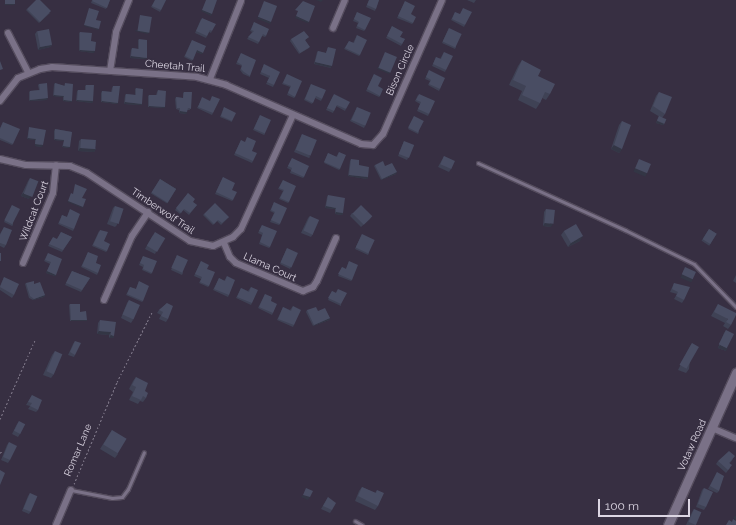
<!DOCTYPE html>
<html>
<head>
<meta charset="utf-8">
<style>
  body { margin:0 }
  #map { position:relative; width:736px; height:525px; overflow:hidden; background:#372f42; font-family:Raleway,sans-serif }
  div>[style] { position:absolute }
  .path>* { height:1px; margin-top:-0.5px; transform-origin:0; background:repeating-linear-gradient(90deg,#7e7788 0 2px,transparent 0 4px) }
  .roads { filter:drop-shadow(1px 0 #544c5d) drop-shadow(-1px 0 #544c5d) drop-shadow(0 1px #544c5d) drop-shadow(0 -1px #544c5d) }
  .lane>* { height:3px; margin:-1.5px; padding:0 1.5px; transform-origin:1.5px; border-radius:1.5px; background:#7a7187 }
  .street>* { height:6px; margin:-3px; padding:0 3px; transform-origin:3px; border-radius:3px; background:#7a7187 }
  .secondary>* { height:9px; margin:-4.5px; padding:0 4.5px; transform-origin:4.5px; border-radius:4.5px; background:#7a7187 }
  .wall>* { inset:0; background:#3f4255; transform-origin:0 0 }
  .shaded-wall>* { inset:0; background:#333645; transform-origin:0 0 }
  .building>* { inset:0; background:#494d63; transform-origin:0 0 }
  span { translate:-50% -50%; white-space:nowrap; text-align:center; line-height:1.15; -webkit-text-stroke:3px #372f42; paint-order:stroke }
  .street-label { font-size:10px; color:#dcd6e3 }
  .scale { position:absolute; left:598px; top:499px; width:92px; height:18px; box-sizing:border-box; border:2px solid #dcd6e3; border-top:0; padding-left:5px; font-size:12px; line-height:14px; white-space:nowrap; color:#dcd6e3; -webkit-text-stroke:3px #372f42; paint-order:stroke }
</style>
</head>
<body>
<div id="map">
  <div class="path">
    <i style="left:0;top:419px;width:86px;rotate:-66.1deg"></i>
    <i style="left:0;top:453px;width:3px;rotate:-45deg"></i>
    <i style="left:74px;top:484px;width:111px;rotate:-67.1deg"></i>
    <i style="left:117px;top:382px;width:78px;rotate:-63.4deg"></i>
  </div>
  <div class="roads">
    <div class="lane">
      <i style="left:478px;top:163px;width:162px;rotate:24.5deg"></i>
      <i style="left:625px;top:230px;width:77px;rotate:26.2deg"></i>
      <i style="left:694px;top:264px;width:60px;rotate:45.7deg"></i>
      <i style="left:71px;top:490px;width:42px;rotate:11deg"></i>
      <i style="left:112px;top:498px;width:10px;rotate:-6deg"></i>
      <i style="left:122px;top:497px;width:10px;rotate:-53deg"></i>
      <i style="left:128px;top:489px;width:40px;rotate:-66.6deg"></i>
      <i style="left:355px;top:521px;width:8px;rotate:30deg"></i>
    </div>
    <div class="street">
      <i style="left:333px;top:28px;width:30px;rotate:-67deg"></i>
      <i style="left:8px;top:33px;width:44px;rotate:62.9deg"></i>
      <i style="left:110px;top:71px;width:39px;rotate:-81deg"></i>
      <i style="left:116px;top:32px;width:35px;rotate:-68deg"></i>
      <i style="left:210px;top:79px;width:84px;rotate:-68.3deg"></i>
      <i style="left:0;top:101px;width:29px;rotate:-52deg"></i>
      <i style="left:18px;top:78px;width:24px;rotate:-22deg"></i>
      <i style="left:40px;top:69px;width:12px;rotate:-9deg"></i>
      <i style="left:52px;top:67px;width:145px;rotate:3.9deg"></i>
      <i style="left:197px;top:77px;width:30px;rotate:15deg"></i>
      <i style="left:226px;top:85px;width:147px;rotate:23.6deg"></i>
      <i style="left:361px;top:144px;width:12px;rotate:5deg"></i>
      <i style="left:373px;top:145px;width:15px;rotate:-48deg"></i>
      <i style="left:383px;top:134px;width:146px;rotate:-66.2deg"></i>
      <i style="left:0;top:159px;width:27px;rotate:13deg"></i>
      <i style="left:26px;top:165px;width:44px;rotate:1.3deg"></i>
      <i style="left:70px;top:166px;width:18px;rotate:22deg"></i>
      <i style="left:87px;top:173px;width:123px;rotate:33.4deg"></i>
      <i style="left:190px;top:241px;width:24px;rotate:12deg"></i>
      <i style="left:213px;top:246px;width:22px;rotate:-24deg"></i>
      <i style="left:233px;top:237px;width:11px;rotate:-45deg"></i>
      <i style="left:241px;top:229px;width:125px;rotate:-65.5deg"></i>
      <i style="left:224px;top:243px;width:15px;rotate:67deg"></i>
      <i style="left:230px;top:257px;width:8px;rotate:45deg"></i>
      <i style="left:236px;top:263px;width:73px;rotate:22.7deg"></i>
      <i style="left:303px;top:291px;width:11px;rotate:-22deg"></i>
      <i style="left:313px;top:287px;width:7px;rotate:-56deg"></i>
      <i style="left:317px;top:281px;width:47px;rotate:-66.2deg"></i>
      <i style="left:23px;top:263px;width:76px;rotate:-66.8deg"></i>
      <i style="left:53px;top:193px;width:28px;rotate:-84deg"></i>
      <i style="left:104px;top:300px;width:70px;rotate:-66.4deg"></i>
      <i style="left:132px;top:236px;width:29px;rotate:-56deg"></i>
      <i style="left:712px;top:428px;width:26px;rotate:23deg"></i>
      <i style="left:56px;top:525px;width:38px;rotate:-67deg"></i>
    </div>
    <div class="secondary">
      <i style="left:668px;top:525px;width:167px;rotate:-65.9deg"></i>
    </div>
  </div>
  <div class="wall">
    <i style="clip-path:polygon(92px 0,110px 0,106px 9px,91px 3px)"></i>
    <i style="clip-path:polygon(155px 0,166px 0,160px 12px,151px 7px)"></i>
    <i style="clip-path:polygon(369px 0,379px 0,375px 11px,366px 7px)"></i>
    <i style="clip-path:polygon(467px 0,476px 0,474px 3px)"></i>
    <i style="clip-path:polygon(405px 1px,413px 23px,412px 24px,397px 18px)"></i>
    <i style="clip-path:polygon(27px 9px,50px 13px,39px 23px,26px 10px)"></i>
    <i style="clip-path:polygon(357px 12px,365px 30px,364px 31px,356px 28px,358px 23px,353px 21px)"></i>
    <i style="clip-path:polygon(455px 12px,465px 25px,464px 27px,451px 20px)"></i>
    <i style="clip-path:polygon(201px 19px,212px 31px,211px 33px,209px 32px,206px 38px,195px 33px)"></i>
    <i style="clip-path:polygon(254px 22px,266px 36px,265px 37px,262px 36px,258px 44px,247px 39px,252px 32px,250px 31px)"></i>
    <i style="clip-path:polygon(392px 26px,400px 37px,405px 39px,401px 46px,386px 38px)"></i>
    <i style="clip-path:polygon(449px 28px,456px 47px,455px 49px,442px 43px)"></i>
    <i style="clip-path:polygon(37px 31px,52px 45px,50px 47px,38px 50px,35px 34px)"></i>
    <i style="clip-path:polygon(80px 32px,91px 41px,94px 53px,79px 51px,79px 33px)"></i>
    <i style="clip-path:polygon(357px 35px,360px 55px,359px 56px,344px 49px,349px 41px,353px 43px)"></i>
    <i style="clip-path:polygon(309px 37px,305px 40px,309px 48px,299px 54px,290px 41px,291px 39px)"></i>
    <i style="clip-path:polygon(139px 39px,146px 59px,130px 58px,131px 50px,132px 48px,138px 49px,138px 40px)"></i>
    <i style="clip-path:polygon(192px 40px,202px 54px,196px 52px,192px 61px,184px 57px)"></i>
    <i style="clip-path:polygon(328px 47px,331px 68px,314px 64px,317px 52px,318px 51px,326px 53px)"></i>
    <i style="clip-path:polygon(444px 52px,446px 70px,445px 72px,432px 66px,436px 57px,440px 59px)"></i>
    <i style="clip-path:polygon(241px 53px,250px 76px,250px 77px,243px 74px,240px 70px,242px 66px,236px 64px)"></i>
    <i style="clip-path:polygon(522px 60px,538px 76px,550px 94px,546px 100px,542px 98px,540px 103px,536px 109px,518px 100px,522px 91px,509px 85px,518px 66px)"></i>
    <i style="clip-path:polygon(264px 64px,274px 85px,273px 87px,266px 84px,269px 78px,260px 74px)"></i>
    <i style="clip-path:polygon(429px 70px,440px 89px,439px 91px,428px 85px,430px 81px,425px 79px)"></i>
    <i style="clip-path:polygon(287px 74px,295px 97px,294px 98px,287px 95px,290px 87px,282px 84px)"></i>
    <i style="clip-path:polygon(374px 74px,378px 86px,380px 96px,379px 97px,366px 91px)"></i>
    <i style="clip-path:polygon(55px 83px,64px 86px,65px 83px,72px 101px,71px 102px,63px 101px,63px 97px,53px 96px,54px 84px)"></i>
    <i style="clip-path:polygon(39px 84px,47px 100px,29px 101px,29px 92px,30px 91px,39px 90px,38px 85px)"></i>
    <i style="clip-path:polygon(311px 84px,322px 99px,321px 101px,315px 98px,312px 104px,304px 100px)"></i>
    <i style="clip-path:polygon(86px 85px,93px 101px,92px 103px,76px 101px,77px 91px,78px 90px,85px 90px,85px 86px)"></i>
    <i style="clip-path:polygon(113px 86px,117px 104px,101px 102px,101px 93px,102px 91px,111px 92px,112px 88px)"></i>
    <i style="clip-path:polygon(136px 88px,142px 104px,141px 105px,124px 104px,125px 95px,126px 94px,135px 95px,135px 89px)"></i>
    <i style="clip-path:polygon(158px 90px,164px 108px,148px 107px,148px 96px,149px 95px,156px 95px,157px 92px)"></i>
    <i style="clip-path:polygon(184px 92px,190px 110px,187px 110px,186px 114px,179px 113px,179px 110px,176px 109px,175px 99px,176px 97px,183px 98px,183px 93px)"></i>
    <i style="clip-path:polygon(659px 92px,665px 114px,662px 118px,664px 124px,663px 125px,656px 123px,658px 118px,659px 116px,660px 117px,650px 111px,656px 96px)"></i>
    <i style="clip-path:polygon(418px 95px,429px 114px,428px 116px,417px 111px,420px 104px,415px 101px)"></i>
    <i style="clip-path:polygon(333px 96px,346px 109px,345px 111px,336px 106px,333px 113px,326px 110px)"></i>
    <i style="clip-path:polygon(202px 99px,213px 113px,212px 115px,197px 108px)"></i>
    <i style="clip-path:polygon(224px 107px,232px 121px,232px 122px,220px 117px)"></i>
    <i style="clip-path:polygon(357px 107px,365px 126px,364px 128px,350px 121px)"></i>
    <i style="clip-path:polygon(260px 115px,265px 134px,264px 135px,253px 130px)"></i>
    <i style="clip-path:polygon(414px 116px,419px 132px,418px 134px,408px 129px)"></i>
    <i style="clip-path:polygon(622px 121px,622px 149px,619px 153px,611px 149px,619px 125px)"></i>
    <i style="clip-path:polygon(3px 122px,13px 144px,12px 145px,0 140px,0 128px)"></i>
    <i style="clip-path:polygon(29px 127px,42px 147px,35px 146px,35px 140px,27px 139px,29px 129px)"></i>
    <i style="clip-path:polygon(55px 129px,72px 132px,69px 148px,62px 147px,64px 141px,54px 140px,54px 131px)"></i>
    <i style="clip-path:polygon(302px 134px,310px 157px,309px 158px,294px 152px)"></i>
    <i style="clip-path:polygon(81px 139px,96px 149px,94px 152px,78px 151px,79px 141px)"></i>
    <i style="clip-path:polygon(241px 140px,252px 151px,253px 161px,252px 163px,234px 155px)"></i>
    <i style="clip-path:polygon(404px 141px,408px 158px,407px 160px,398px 156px)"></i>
    <i style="clip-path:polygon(339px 152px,340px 169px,339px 170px,324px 163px,328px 153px,336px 157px)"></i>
    <i style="clip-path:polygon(444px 156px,451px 169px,449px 172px,438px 167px)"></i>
    <i style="clip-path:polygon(292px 158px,304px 177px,303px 178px,290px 173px,291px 170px,287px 168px)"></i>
    <i style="clip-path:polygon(351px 159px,359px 165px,368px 177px,367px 179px,348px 176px,350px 161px)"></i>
    <i style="clip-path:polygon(375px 165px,385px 166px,396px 174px,381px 180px,374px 166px)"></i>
    <i style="clip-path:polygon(223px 177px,232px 190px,233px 200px,232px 201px,215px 194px)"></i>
    <i style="clip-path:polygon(30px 178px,29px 199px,21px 196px,28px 181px)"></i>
    <i style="left:160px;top:179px;width:19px;height:17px;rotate:32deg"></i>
    <i style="clip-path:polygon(283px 180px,289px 202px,288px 203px,279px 199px,283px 191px,278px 189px)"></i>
    <i style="clip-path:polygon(188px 193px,193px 202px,197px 205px,189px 215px,183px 210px,180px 214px,175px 210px)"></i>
    <i style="clip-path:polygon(328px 195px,343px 213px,342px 215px,335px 214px,335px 209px,325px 208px,327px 197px)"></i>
    <i style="clip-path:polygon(274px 202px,280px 224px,279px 225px,270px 222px,274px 213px,270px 211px)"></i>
    <i style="clip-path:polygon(12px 205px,13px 225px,12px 226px,4px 222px)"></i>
    <i style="clip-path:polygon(115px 206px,117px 225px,115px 227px,107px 224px,113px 208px)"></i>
    <i style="clip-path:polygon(70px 209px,74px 229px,73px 231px,58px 224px,62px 215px,67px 217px)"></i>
    <i style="clip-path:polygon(546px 209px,551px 227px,543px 226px,544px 212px)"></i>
    <i style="clip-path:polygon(352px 213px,372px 216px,370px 219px,361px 227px,350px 216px)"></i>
    <i style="clip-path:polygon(204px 214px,229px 217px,221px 225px,217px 221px,213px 225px,203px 215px)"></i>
    <i style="clip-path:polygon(310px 216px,313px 234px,311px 237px,301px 233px,308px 218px)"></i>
    <i style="clip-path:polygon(262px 225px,270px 247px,269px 248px,259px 244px,262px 235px,258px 233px)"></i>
    <i style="clip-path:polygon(4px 227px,6px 245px,4px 248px,0 246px,0 234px)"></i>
    <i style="left:709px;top:229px;width:9px;height:14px;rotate:32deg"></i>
    <i style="clip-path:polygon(99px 231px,104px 241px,107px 251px,106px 252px,92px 246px)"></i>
    <i style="clip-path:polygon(564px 231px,580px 241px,568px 247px,561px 235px)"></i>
    <i style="clip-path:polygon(61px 232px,72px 237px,62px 252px,48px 246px,52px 239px,57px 239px)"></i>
    <i style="clip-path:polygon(362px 234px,369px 253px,368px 255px,355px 249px)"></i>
    <i style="clip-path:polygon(153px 235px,156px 252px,155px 254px,145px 249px)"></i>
    <i style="clip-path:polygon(287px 248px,291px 267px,290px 269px,280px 264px)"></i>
    <i style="clip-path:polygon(88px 252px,96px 263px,98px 273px,97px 275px,81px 267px)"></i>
    <i style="clip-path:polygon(48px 253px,56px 275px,55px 276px,46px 273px,50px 264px,44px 261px)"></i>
    <i style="clip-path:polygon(177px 255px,183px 273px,182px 275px,171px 270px)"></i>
    <i style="clip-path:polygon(143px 256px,152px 273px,151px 274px,142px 270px,143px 267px,139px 265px)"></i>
    <i style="clip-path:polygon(201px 261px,207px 269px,209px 286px,208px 287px,199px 283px,201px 279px,194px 276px)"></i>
    <i style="clip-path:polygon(349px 261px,352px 280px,351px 281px,338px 276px,342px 267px,346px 269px)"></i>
    <i style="clip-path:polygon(72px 271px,90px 278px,81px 292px,65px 285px)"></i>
    <i style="clip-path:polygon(736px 275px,736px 283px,733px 281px)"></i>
    <i style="clip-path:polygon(227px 276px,229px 295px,228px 297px,213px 290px,219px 278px,224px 281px)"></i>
    <i style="clip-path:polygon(4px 277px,14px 295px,12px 298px,0 290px,0 286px)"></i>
    <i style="clip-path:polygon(139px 281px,143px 301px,142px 302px,126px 295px,130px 287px,136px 289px)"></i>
    <i style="clip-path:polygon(26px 283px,34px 284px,45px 295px,44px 297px,33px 300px,29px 298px,25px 284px)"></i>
    <i style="clip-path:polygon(674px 283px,684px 300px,682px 303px,674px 299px,677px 294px,670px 292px)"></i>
    <i style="clip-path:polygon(251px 287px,252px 303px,251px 305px,236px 298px,241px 288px,248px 291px)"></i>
    <i style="clip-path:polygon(338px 289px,341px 304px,341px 306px,328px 300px,332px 291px,336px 293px)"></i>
    <i style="clip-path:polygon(265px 294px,271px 301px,273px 313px,272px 315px,258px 308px)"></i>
    <i style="clip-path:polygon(129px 300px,133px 320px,131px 323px,121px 318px,127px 303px)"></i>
    <i style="clip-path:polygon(167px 303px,168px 319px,166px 322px,159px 319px,161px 315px,157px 313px,159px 310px)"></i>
    <i style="clip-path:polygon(70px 304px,80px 312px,86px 321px,70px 321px,69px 305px)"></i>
    <i style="clip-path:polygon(718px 304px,731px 325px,728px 329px,723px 326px,725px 323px,711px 316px)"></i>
    <i style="clip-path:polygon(293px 306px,294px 325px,293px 327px,277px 320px,283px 307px,290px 310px)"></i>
    <i style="clip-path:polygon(307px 310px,318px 311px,330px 318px,329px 320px,313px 326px,306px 312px)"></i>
    <i style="clip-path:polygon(100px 320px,114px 336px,113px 338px,109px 338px,109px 335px,97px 334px,98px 323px)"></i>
    <i style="clip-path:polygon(726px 330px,726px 351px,718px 348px,724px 333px)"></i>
    <i style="clip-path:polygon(75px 341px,75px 355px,74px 357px,68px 355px,73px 344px)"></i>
    <i style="clip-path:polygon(692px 343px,689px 369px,686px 373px,678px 370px,689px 348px)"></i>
    <i style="clip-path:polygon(55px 351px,54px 374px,51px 378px,43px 375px,52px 355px)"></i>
    <i style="clip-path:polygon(136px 377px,145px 391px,146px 398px,143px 402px,140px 401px,138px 404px,129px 400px,133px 392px,129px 389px,133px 381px)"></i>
    <i style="clip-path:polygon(32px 395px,38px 410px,36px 412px,28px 409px,30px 406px,26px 405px)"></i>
    <i style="clip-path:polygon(19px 421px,20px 434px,18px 437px,12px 434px,17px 424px)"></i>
    <i style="clip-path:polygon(112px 430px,118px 454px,115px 458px,100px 449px)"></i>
    <i style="clip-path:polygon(9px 442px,10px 460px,8px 463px,1px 460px,7px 445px)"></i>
    <i style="clip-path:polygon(733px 459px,730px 463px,730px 468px,726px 473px,716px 464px,718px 461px)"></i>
    <i style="clip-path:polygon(717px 472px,719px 491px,717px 493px,708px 489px)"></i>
    <i style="clip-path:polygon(362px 487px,375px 493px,377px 490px,378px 506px,375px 510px,355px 501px,359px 491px)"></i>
    <i style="clip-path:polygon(704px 488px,706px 507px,704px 510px,696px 507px,702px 490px)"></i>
    <i style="clip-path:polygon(30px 493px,31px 511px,29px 514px,22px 511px,28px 496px)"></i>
    <i style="clip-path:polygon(328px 497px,332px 510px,330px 513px,321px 509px)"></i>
    <i style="clip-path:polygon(694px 509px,695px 525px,686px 525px,692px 512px)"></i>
  </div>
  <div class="shaded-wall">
    <i style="clip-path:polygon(316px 0,323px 0,321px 2px)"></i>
    <i style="clip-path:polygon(5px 4px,15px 4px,14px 5px,4px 5px)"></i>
    <i style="clip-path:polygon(202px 10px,212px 14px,211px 16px,201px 11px)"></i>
    <i style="clip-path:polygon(296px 16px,309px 22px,308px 23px,295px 18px)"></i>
    <i style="left:258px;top:17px;width:14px;height:2px;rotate:21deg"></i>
    <i style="clip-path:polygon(84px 25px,99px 29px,98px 30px,84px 26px)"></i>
    <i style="clip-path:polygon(136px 30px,149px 32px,148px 34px,135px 31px)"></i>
    <i style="clip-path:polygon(52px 45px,50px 47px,38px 50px,40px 47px)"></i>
    <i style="clip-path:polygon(80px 50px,95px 51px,94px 53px,79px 51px)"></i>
    <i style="clip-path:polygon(197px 50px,203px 53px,202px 54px,196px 52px)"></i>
    <i style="clip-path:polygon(131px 56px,147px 58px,146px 59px,130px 58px)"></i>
    <i style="left:315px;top:62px;width:17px;height:2px;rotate:13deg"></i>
    <i style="left:378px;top:67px;width:13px;height:2px;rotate:23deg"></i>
    <i style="clip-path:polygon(54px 95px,64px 96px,63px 97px,53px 96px)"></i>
    <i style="clip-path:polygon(48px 98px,47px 100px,29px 101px,30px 100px)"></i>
    <i style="clip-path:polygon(64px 100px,72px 101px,71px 102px,63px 101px)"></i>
    <i style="clip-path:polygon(77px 100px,93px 101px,92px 103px,76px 101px)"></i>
    <i style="left:102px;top:101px;width:16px;height:1px;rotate:7deg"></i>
    <i style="clip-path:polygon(125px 102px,142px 104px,141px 105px,124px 104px)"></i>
    <i style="left:149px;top:106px;width:16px;height:1px;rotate:4deg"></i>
    <i style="clip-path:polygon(180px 111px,187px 112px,186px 114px,179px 113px)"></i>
    <i style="clip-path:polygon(657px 121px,664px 124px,663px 125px,656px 123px)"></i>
    <i style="clip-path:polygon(28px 138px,36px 139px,35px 140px,27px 139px)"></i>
    <i style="clip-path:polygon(55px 139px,64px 140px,64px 141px,54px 140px)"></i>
    <i style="clip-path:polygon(35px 144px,43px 145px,42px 147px,35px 146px)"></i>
    <i style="clip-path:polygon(614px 145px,622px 149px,619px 153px,611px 149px)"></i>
    <i style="clip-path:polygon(63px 146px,70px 147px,69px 148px,62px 147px)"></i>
    <i style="clip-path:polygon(80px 148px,96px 149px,94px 152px,78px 151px)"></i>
    <i style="left:635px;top:168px;width:13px;height:4px;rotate:23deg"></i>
    <i style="clip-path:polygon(397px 172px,396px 174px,381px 180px,382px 179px)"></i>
    <i style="clip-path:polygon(349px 175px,368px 177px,367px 179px,348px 176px)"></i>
    <i style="clip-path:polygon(23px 193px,31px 196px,29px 199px,21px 196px)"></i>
    <i style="left:68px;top:201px;width:16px;height:1px;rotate:22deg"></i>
    <i style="clip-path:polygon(326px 206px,336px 208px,335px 209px,325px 208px)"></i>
    <i style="clip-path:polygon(336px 212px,343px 213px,342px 215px,335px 214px)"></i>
    <i style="clip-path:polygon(545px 223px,553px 224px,551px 227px,543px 226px)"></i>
    <i style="clip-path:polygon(583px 236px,580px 241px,568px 247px,571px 243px)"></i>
    <i style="clip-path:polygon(47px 271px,56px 275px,55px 276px,46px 273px)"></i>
    <i style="left:682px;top:274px;width:12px;height:4px;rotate:24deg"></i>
    <i style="clip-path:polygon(45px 295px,44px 297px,33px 300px,34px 299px)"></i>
    <i style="clip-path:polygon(330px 318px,329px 320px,313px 326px,314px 325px)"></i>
    <i style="left:71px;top:320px;width:16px;height:1px"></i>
    <i style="clip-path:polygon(99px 331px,111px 332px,109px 335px,97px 334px)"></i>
    <i style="clip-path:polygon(111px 335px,114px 336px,113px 338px,109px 338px)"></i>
    <i style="clip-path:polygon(720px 345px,728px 348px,726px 351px,718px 348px)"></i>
    <i style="clip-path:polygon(303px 495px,310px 497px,308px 500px,301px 497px)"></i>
    <i style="clip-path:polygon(735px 516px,736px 516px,736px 520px,733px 518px)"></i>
  </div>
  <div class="building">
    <i style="left:5px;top:0;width:10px;height:4px"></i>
    <i style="clip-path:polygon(36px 0,40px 0,51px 11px,40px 22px,27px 9px)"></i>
    <i style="clip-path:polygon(93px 0,110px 0,107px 8px,92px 1px)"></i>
    <i style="clip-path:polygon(155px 0,166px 0,161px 10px,152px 6px)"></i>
    <i style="clip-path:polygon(206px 0,217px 0,212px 14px,202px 10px)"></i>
    <i style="clip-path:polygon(369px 0,379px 0,376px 9px,367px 5px)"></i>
    <i style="left:264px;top:1px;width:14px;height:17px;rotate:21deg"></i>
    <i style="clip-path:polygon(303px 1px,315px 6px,309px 22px,296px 16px,298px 11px,295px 10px)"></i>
    <i style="clip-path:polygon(405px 1px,415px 6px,411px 14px,416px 17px,413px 23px,398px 16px)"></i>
    <i style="clip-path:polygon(89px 8px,99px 11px,96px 20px,101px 21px,99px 29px,84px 25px)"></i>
    <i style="clip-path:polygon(463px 8px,472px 12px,465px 25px,452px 19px,455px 12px,460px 14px)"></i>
    <i style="clip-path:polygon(357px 12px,371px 18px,365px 30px,357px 26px,359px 22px,354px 19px)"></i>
    <i style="left:140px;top:15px;width:12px;height:16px;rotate:9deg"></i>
    <i style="clip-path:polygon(202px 18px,216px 24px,212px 31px,210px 30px,207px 36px,196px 31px)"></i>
    <i style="clip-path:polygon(254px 22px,269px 29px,266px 36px,263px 34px,259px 42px,248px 37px,254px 31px,251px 30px)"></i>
    <i style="clip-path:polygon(392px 26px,403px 32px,400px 37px,405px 39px,402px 44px,387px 36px)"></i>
    <i style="left:449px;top:28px;width:14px;height:15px;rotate:25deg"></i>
    <i style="left:49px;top:29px;width:16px;height:12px;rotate:79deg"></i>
    <i style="clip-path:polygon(304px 31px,309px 37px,305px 40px,310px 47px,300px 53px,291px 39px)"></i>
    <i style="clip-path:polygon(80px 32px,92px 33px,91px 41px,96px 42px,95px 51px,80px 50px)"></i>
    <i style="clip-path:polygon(357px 35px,367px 40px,360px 55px,345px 48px,349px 41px,354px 43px)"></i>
    <i style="clip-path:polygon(139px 39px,147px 40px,147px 58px,131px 56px,132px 48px,139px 49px)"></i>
    <i style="clip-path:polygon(192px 40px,206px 46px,203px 53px,197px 50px,193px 60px,185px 56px)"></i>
    <i style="clip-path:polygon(328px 47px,336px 49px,332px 66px,315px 62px,318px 51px,326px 53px)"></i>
    <i style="left:385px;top:52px;width:13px;height:17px;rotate:23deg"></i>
    <i style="clip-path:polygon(444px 52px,453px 56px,446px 70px,433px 64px,436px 57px,441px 59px)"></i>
    <i style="clip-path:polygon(241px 53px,256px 60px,250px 76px,244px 72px,241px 69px,242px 65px,237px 62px)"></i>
    <i style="clip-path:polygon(522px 60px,541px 70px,538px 76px,555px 84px,550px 94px,545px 92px,540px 103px,522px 95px,526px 86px,513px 80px)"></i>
    <i style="clip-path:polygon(0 61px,3px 69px,0 70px)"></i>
    <i style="clip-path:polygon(264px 64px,280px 72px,274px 85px,267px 82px,270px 76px,261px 72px)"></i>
    <i style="clip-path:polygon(429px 70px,445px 78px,440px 89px,429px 84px,431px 80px,426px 77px)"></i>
    <i style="clip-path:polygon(287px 74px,302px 81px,295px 97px,288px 93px,291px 86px,283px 83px)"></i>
    <i style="clip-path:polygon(374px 74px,382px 78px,378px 86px,383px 89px,380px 96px,367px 89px)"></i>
    <i style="clip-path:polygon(47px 83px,48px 98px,30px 100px,30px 91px,40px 90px,39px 84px)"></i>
    <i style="clip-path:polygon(55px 83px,65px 86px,65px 83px,73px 84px,72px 101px,64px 100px,64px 96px,54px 95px)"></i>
    <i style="clip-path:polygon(311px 84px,326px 90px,322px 99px,316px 96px,313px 103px,305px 99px)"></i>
    <i style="clip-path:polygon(86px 85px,94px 85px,93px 101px,77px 100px,78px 90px,86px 90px)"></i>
    <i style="clip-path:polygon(113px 86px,120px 86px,118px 103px,102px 101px,102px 91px,112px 92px)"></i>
    <i style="clip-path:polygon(136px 88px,143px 89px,142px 104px,125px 102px,126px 94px,136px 95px)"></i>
    <i style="clip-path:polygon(158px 90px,166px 91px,165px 107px,149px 106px,149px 95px,157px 95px)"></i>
    <i style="clip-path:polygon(184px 92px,192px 92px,191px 109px,188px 108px,187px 112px,180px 111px,180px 108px,177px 108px,176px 97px,183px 98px)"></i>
    <i style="clip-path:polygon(659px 92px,672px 97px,665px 114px,653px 106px)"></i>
    <i style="clip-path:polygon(334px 94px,350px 102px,346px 109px,337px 105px,334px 111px,327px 108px)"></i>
    <i style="clip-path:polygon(419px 94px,435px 101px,429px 114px,418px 109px,421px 102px,416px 100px)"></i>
    <i style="clip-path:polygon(212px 96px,220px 99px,213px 113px,198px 107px,202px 97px,210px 101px)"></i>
    <i style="clip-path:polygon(224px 107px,236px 113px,232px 121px,221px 116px)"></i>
    <i style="left:357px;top:107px;width:15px;height:14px;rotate:23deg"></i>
    <i style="left:260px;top:115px;width:12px;height:15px;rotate:24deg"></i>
    <i style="left:414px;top:116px;width:11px;height:13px;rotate:27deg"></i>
    <i style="left:659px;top:116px;width:8px;height:5px;rotate:23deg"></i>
    <i style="clip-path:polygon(622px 121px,631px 125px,622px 149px,614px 145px)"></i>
    <i style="clip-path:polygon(3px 122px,20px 129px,13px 144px,0 138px,0 129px)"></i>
    <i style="clip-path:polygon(29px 127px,46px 130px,43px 145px,35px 144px,36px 139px,28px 138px)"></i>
    <i style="clip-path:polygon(55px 129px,72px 132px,70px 147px,63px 146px,64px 140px,55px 139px)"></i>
    <i style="left:302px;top:134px;width:16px;height:17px;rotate:22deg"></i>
    <i style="clip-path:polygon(247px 137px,256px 141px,252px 151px,257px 153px,253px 161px,235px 153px,241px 140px,245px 142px)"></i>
    <i style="left:81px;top:139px;width:15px;height:9px;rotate:4deg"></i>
    <i style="left:404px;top:141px;width:11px;height:14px;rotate:22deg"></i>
    <i style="clip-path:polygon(339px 152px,346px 155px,340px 169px,324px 162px,328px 153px,337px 157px)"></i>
    <i style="left:444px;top:156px;width:12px;height:9px;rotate:24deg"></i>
    <i style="clip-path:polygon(292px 158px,309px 166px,304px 177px,291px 171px,292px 168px,288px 166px)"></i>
    <i style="clip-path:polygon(351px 159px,359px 160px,359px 165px,369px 167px,368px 177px,349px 175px)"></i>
    <i style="left:639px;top:159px;width:13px;height:10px;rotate:23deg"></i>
    <i style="clip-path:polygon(383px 161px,385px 166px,392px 163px,397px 172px,382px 179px,375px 165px)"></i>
    <i style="clip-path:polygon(223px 177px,235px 183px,232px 190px,237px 192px,233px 200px,216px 192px)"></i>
    <i style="left:30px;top:178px;width:9px;height:17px;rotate:21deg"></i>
    <i style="left:160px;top:179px;width:19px;height:16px;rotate:32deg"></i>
    <i style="clip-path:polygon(283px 180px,296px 186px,289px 202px,280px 198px,284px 190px,279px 188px)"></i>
    <i style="clip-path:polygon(75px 184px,87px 189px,82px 198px,86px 199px,83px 207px,68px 201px,71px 193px,73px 194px)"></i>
    <i style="clip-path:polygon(188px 193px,195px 199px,193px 202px,197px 205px,190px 213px,184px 209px,181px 213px,176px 208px)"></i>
    <i style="clip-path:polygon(328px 195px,345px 198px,343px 213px,336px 212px,336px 208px,326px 206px)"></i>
    <i style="clip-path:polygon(274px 202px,287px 208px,280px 224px,271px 220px,275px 212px,271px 210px)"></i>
    <i style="clip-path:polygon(215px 203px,229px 217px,222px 223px,218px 220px,214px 224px,204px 214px)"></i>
    <i style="left:12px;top:205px;width:9px;height:17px;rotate:27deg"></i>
    <i style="left:361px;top:205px;width:16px;height:12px;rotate:45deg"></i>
    <i style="left:115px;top:206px;width:9px;height:16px;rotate:18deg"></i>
    <i style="clip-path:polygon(70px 209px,80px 214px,74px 229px,59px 223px,62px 215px,67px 217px)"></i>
    <i style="left:546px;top:209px;width:9px;height:14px;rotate:6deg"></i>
    <i style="left:310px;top:216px;width:10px;height:16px;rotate:24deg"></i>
    <i style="left:576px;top:224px;width:14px;height:14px;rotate:60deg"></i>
    <i style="clip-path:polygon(262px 225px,277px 231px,270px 247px,260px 242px,263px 233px,259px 231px)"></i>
    <i style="clip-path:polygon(4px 227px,12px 230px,6px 245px,0 243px,0 235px)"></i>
    <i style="left:709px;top:229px;width:9px;height:12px;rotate:32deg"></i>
    <i style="clip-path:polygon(100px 230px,108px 232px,104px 241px,110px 244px,107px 251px,93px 245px)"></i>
    <i style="clip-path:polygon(61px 232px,72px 237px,63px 250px,49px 244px,53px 237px,57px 239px)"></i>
    <i style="left:155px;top:232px;width:12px;height:16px;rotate:31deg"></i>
    <i style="left:362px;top:234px;width:14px;height:15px;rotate:25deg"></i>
    <i style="left:287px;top:248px;width:12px;height:16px;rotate:24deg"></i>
    <i style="clip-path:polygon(88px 252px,98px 256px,96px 263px,101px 265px,98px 273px,82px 266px)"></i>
    <i style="left:0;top:253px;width:1px;height:8px"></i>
    <i style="clip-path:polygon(48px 253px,62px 259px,56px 275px,47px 271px,51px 262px,45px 260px)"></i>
    <i style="left:177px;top:255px;width:12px;height:14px;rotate:24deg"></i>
    <i style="clip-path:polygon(143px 256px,157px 261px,152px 273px,143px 269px,144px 265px,140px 263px)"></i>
    <i style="clip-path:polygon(201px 261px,209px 265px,207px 269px,215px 272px,209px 286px,200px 282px,202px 277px,195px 274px)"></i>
    <i style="clip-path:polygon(349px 261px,358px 265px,352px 280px,338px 274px,342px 267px,346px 269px)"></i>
    <i style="left:685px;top:267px;width:12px;height:8px;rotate:24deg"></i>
    <i style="clip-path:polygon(72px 271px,90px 278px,82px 290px,66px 283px)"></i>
    <i style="clip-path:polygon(227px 276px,235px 280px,229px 295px,214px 289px,219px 278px,225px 281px)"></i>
    <i style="clip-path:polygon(4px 277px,19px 284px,14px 295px,0 287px)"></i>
    <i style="clip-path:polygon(34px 281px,34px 284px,40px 282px,45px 295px,34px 299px,30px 296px,26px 283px)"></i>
    <i style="clip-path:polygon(139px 281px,149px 286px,143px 301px,127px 294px,130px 287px,136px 289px)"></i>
    <i style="clip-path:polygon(674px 283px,690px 287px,684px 300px,676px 296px,678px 292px,672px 289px)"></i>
    <i style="clip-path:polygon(251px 287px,258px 290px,252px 303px,237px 297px,241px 288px,249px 292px)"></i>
    <i style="clip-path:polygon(338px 289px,347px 293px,341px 304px,328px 298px,332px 291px,336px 293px)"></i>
    <i style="clip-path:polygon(265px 294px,272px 297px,271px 301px,277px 304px,273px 313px,259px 307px)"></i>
    <i style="left:129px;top:300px;width:12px;height:16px;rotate:24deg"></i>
    <i style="clip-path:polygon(167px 303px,173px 306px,168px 319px,161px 316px,163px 312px,159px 310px)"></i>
    <i style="clip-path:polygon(70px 304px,80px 304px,80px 312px,86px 311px,87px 320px,71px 320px)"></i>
    <i style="clip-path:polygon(718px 304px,736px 313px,736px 315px,731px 325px,726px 322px,728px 319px,714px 312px)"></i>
    <i style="clip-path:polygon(293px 306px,301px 310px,294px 325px,278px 319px,283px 307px,291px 311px)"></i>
    <i style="clip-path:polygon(316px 307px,318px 311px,325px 308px,330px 318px,314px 325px,307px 310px)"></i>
    <i style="clip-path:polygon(100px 320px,116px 322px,114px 336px,111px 335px,111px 332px,99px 331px)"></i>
    <i style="left:726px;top:330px;width:9px;height:16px;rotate:27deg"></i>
    <i style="clip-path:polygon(75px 341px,81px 343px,75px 355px,70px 352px)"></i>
    <i style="left:692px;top:343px;width:8px;height:25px;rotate:30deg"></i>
    <i style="left:55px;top:351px;width:8px;height:22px;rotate:23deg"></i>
    <i style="clip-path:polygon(136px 377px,148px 383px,145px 391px,148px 393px,146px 398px,143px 396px,141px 400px,132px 396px,136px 387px,132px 385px)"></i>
    <i style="clip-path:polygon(32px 395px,42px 400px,38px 410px,30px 406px,32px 403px,28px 402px)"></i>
    <i style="left:19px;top:421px;width:7px;height:11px;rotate:27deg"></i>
    <i style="left:112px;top:430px;width:17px;height:17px;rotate:31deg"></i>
    <i style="clip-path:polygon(9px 442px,17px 446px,10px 460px,3px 457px)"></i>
    <i style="clip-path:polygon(729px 451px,735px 456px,729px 463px,732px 465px,728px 470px,718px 461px)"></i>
    <i style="clip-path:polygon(0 470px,5px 473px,0 485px)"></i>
    <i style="clip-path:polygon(717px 472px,724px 476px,719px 491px,710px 486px)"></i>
    <i style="clip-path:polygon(362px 487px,376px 493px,377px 490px,384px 493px,378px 506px,358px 496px)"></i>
    <i style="clip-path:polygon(306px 488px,313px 491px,310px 497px,303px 495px)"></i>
    <i style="clip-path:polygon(704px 488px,713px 492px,706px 507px,698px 504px)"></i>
    <i style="left:30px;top:493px;width:8px;height:17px;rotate:23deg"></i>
    <i style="clip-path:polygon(328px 497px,336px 503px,332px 510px,323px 506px)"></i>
    <i style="left:694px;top:509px;width:8px;height:14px;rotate:23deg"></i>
    <i style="clip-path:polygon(733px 519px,736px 521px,736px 525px,726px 525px,729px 520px,732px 522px)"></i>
  </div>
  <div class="street-label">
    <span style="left:175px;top:66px;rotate:5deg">Cheetah Trail</span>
    <span style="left:400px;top:70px;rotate:-66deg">Bison Circle</span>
    <span style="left:34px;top:211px;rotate:-69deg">Wildcat Court</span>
    <span style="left:163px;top:211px;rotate:34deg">Timberwolf Trail</span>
    <span style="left:270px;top:267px;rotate:24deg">Llama Court</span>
    <span style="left:692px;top:445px;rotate:-66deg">Votaw Road</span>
    <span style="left:78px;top:450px;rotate:-67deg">Romar Lane</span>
  </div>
  <div class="scale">100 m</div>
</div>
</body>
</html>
